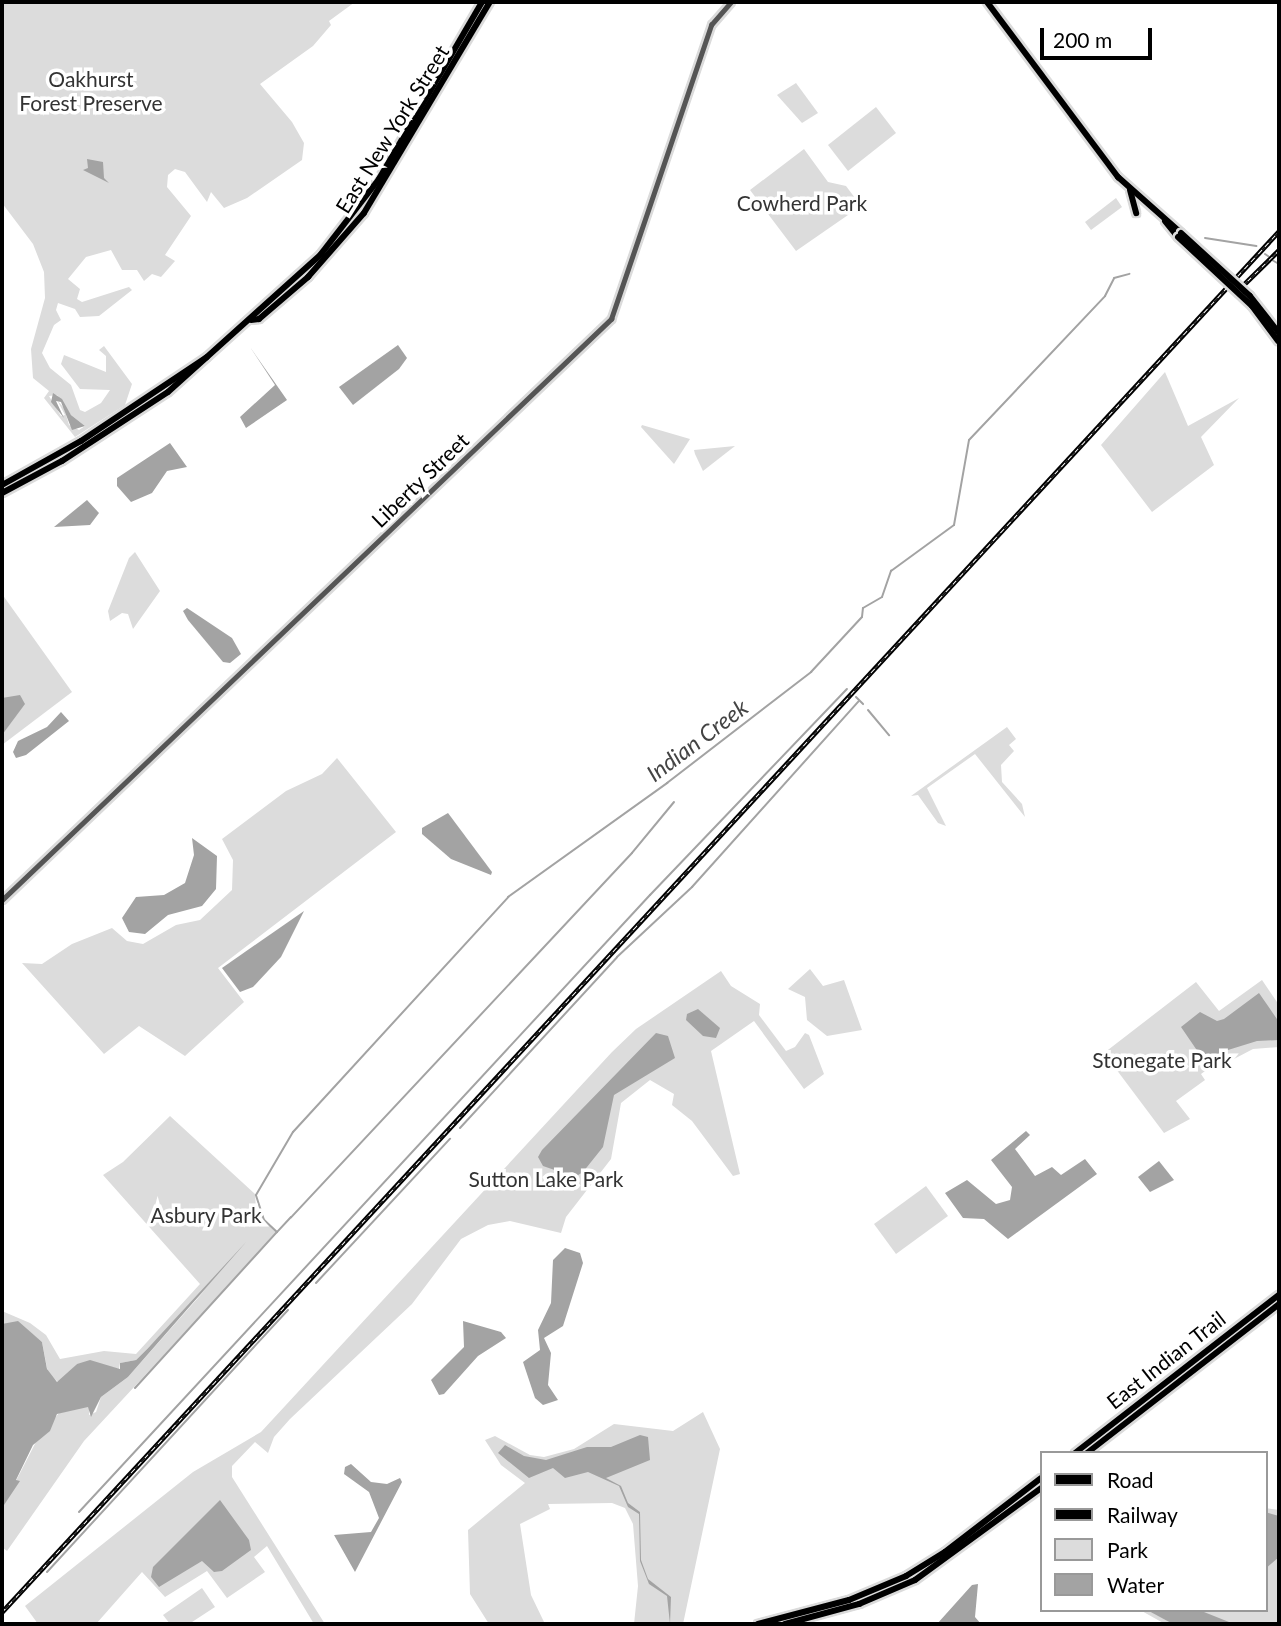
<!DOCTYPE html>
<style>
body{margin:0}
#map{position:relative;width:1281px;height:1626px;overflow:hidden;background:#fff;font-family:Lato,sans-serif}
div>[style]{position:absolute}
.green>*{inset:0;background:#dcdcdc}
.water>*{inset:0;background:#a3a3a3}
.stream>*{height:2px;margin:-1px;padding:0 1px;transform-origin:1px;border-radius:1px;background:#a3a3a3}
.roads{filter:drop-shadow(2px 0 #dbdbdb) drop-shadow(-2px 0 #dbdbdb) drop-shadow(0 2px #dbdbdb) drop-shadow(0 -2px #dbdbdb)}
.minor>*{height:4.5px;margin:-2.25px;padding:0 2.25px;transform-origin:2.25px;border-radius:2.25px;background:#555}
.major>*{height:6px;margin:-3px;padding:0 3px;transform-origin:3px;border-radius:3px;background:#000}
.rail>*{height:4.5px;margin-top:-2.25px;transform-origin:0;background:repeating-linear-gradient(90deg,#fff 0 5px,#000 0 10px);box-sizing:border-box;border-block:2px solid #000}
.bridges{filter:drop-shadow(2px 0 #dbdbdb) drop-shadow(-2px 0 #dbdbdb) drop-shadow(0 2px #dbdbdb) drop-shadow(0 -2px #dbdbdb)}
.major-bridge>*{height:6px;margin:-3px;padding:0 3px;transform-origin:3px;border-radius:3px;background:#000}
span{translate:-50% -50%;white-space:nowrap;text-align:center;line-height:1.15;-webkit-text-stroke:7px #fff;paint-order:stroke}
.park-label{font-size:21px;color:#333}
.street-label{font-size:21px;color:#000}
.water-label{font-size:23px;color:#444;font-style:italic}
.frame{position:absolute;inset:0;border:4px solid #000;pointer-events:none}
.legend{position:absolute;left:1040px;top:1451px;width:228px;height:161px;box-sizing:border-box;background:#fff;border:2px solid #999;margin:0;padding:9px 12px;list-style:none;font-size:21px;color:#000}
.legend li{display:flex;align-items:center;gap:14px;height:35px}
.legend b{width:35px;border:2px solid #999}
.scale{position:absolute;left:1040px;top:28px;width:112px;height:32px;box-sizing:border-box;border:4px solid #000;border-top:0;padding-left:9px;font-size:21px;line-height:24px;white-space:nowrap;color:#000;-webkit-text-stroke:5px #fff;paint-order:stroke}
</style>
<div id="map">
<div class="green">
<i style="clip-path:polygon(evenodd,2px 2px,355px 2px,329px 21px,331px 25px,313px 46px,260px 84px,292px 122px,304px 143px,302px 160px,247px 198px,224px 208px,211px 192px,207px 202px,185px 172px,175px 169px,168px 175px,167px 187px,191px 216px,165px 255px,175px 261px,161px 277px,152px 274px,144px 281px,137px 270px,122px 270px,111px 250px,86px 257px,68px 279px,80px 289px,77px 299px,82px 302px,129px 287px,132px 290px,99px 316px,80px 317px,75px 309px,58px 303px,56px 310px,61px 320px,54px 325px,42px 353px,50px 368px,71px 385px,80px 410px,85px 412px,101px 403px,110px 390px,80px 389px,61px 364px,64px 355px,106px 372px,106px 356px,99px 350px,104px 346px,132px 384px,125px 405px,75px 437px,44px 398px,49px 391px,33px 378px,31px 349px,45px 298px,44px 272px,33px 244px,2px 203px,2px 2px,57px 395px,71px 415px,85px 426px,79px 430px,69px 425px,64px 408px,57px 400px,65px 415px,61px 416px,49px 396px,57px 395px)"></i>
<i style="clip-path:polygon(796px 83px,818px 113px,802px 123px,777px 95px)"></i>
<i style="clip-path:polygon(876px 107px,896px 133px,848px 171px,828px 145px)"></i>
<i style="clip-path:polygon(804px 149px,828px 182px,846px 186px,861px 206px,796px 251px,750px 190px)"></i>
<i style="clip-path:polygon(1116px 198px,1122px 207px,1091px 230px,1085px 222px)"></i>
<i style="clip-path:polygon(1165px 372px,1188px 426px,1239px 398px,1201px 437px,1214px 465px,1152px 512px,1101px 445px)"></i>
<i style="clip-path:polygon(642px 425px,690px 439px,674px 464px,641px 427px)"></i>
<i style="clip-path:polygon(735px 446px,703px 471px,695px 454px,694px 450px)"></i>
<i style="clip-path:polygon(135px 552px,160px 591px,133px 629px,128px 614px,122px 613px,110px 621px,108px 611px,129px 558px)"></i>
<i style="clip-path:polygon(2px 594px,72px 692px,2px 745px)"></i>
<i style="clip-path:polygon(1007px 727px,1016px 739px,1009px 745px,1014px 751px,1001px 765px,1002px 782px,1022px 804px,1025px 817px,975px 754px,927px 788px,946px 826px,938px 823px,918px 795px,911px 796px)"></i>
<i style="clip-path:polygon(337px 758px,396px 832px,218px 968px,244px 1002px,185px 1056px,139px 1026px,104px 1054px,22px 963px,42px 964px,72px 944px,112px 928px,127px 941px,143px 944px,176px 925px,200px 920px,232px 890px,233px 860px,222px 839px,286px 791px,322px 774px)"></i>
<i style="clip-path:polygon(810px 969px,823px 986px,844px 980px,862px 1030px,827px 1036px,807px 1020px,805px 997px,788px 989px)"></i>
<i style="clip-path:polygon(721px 971px,731px 986px,760px 1004px,759px 1015px,786px 1051px,795px 1047px,805px 1033px,809px 1035px,824px 1074px,804px 1089px,754px 1021px,711px 1051px,740px 1174px,733px 1176px,692px 1121px,672px 1105px,674px 1094px,650px 1080px,621px 1103px,611px 1159px,566px 1217px,561px 1233px,510px 1221px,488px 1225px,461px 1239px,412px 1304px,290px 1419px,274px 1437px,268px 1453px,255px 1442px,232px 1466px,232px 1477px,325px 1624px,314px 1624px,267px 1546px,254px 1557px,265px 1572px,227px 1598px,207px 1571px,165px 1597px,142px 1572px,96px 1624px,38px 1624px,25px 1606px,193px 1472px,261px 1432px,612px 1052px,636px 1029px)"></i>
<i style="clip-path:polygon(1262px 980px,1279px 1005px,1279px 1047px,1253px 1049px,1232px 1060px,1227px 1055px,1201px 1074px,1205px 1080px,1176px 1101px,1190px 1119px,1164px 1133px,1104px 1053px,1196px 982px,1219px 1011px)"></i>
<i style="clip-path:polygon(170px 1116px,255px 1194px,256px 1209px,277px 1233px,84px 1441px,7px 1551px,2px 1547px,2px 1508px,38px 1438px,59px 1413px,83px 1407px,89px 1407px,89px 1415px,96px 1412px,101px 1397px,128px 1377px,205px 1290px,136px 1360px,120px 1363px,119px 1369px,95px 1363px,77px 1364px,58px 1382px,48px 1373px,42px 1342px,20px 1324px,2px 1324px,2px 1311px,30px 1323px,46px 1335px,60px 1359px,104px 1351px,136px 1354px,200px 1284px,103px 1175px,123px 1162px)"></i>
<i style="clip-path:polygon(926px 1186px,948px 1216px,896px 1254px,874px 1224px)"></i>
<i style="clip-path:polygon(703px 1412px,720px 1449px,683px 1624px,634px 1624px,638px 1586px,633px 1524px,625px 1508px,612px 1503px,548px 1504px,550px 1509px,520px 1524px,531px 1595px,545px 1624px,489px 1624px,470px 1594px,468px 1530px,525px 1483px,501px 1465px,485px 1440px,495px 1436px,530px 1455px,544px 1457px,574px 1449px,614px 1424px,673px 1431px)"></i>
<i style="clip-path:polygon(1265px 1508px,1279px 1510px,1279px 1624px,1165px 1624px,1140px 1610px,1265px 1610px)"></i>
<i style="clip-path:polygon(202px 1588px,215px 1607px,189px 1624px,170px 1624px,163px 1615px)"></i>
</div>
<div class="water">
<i style="clip-path:polygon(87px 159px,103px 162px,104px 178px,109px 183px,83px 170px,88px 168px)"></i>
<i style="clip-path:polygon(398px 345px,407px 358px,399px 369px,353px 405px,339px 387px)"></i>
<i style="clip-path:polygon(250px 347px,287px 400px,246px 428px,240px 417px,275px 385px)"></i>
<i style="clip-path:polygon(53px 393px,62px 399px,71px 415px,85px 426px,72px 430px,61px 402px,56px 401px,64px 418px,51px 402px)"></i>
<i style="clip-path:polygon(170px 443px,187px 467px,167px 471px,152px 493px,131px 502px,117px 486px,117px 478px)"></i>
<i style="clip-path:polygon(87px 500px,99px 513px,90px 525px,54px 527px)"></i>
<i style="clip-path:polygon(187px 608px,232px 638px,241px 654px,230px 663px,223px 662px,188px 620px,183px 611px)"></i>
<i style="clip-path:polygon(20px 695px,25px 704px,2px 735px,2px 698px)"></i>
<i style="clip-path:polygon(61px 712px,69px 721px,26px 755px,16px 758px,13px 752px,18px 741px,47px 727px)"></i>
<i style="clip-path:polygon(448px 813px,492px 872px,491px 875px,451px 859px,422px 834px,422px 828px)"></i>
<i style="clip-path:polygon(192px 838px,217px 856px,216px 889px,202px 906px,168px 915px,145px 934px,129px 932px,122px 918px,136px 897px,164px 895px,185px 883px,194px 855px)"></i>
<i style="clip-path:polygon(304px 911px,281px 957px,253px 987px,240px 992px,222px 968px)"></i>
<i style="clip-path:polygon(1259px 993px,1279px 1022px,1279px 1040px,1257px 1041px,1228px 1050px,1207px 1065px,1181px 1027px,1200px 1012px,1217px 1021px,1224px 1019px)"></i>
<i style="clip-path:polygon(698px 1009px,720px 1028px,716px 1038px,703px 1036px,686px 1020px,687px 1014px)"></i>
<i style="clip-path:polygon(656px 1033px,668px 1036px,675px 1058px,614px 1095px,603px 1147px,583px 1172px,575px 1177px,543px 1166px,538px 1157px,542px 1150px)"></i>
<i style="clip-path:polygon(1026px 1131px,1030px 1135px,1015px 1149px,1035px 1176px,1052px 1167px,1061px 1175px,1085px 1159px,1097px 1174px,1008px 1239px,984px 1219px,963px 1218px,945px 1193px,967px 1180px,996px 1204px,1010px 1200px,1012px 1187px,991px 1160px)"></i>
<i style="clip-path:polygon(1159px 1161px,1174px 1180px,1150px 1192px,1138px 1177px)"></i>
<i style="clip-path:polygon(247px 1241px,128px 1377px,101px 1397px,91px 1417px,88px 1407px,57px 1414px,50px 1431px,33px 1445px,16px 1480px,20px 1481px,2px 1508px,2px 1324px,18px 1321px,42px 1342px,47px 1369px,57px 1382px,77px 1364px,90px 1360px,120px 1369px,120px 1363px,136px 1360px,149px 1347px)"></i>
<i style="clip-path:polygon(565px 1248px,580px 1253px,583px 1263px,563px 1326px,544px 1338px,551px 1353px,548px 1385px,558px 1400px,543px 1405px,535px 1398px,523px 1362px,540px 1350px,538px 1330px,551px 1303px,553px 1260px)"></i>
<i style="clip-path:polygon(463px 1321px,501px 1332px,506px 1338px,478px 1356px,444px 1394px,439px 1395px,431px 1380px,464px 1347px)"></i>
<i style="clip-path:polygon(640px 1435px,648px 1437px,650px 1460px,606px 1478px,621px 1486px,628px 1503px,640px 1512px,641px 1560px,648px 1579px,671px 1597px,670px 1624px,667px 1596px,649px 1584px,640px 1561px,639px 1514px,628px 1507px,619px 1486px,588px 1472px,565px 1478px,553px 1468px,529px 1478px,498px 1453px,505px 1445px,524px 1456px,546px 1460px,587px 1447px,611px 1447px)"></i>
<i style="clip-path:polygon(351px 1464px,371px 1482px,387px 1484px,400px 1478px,402px 1482px,355px 1572px,334px 1535px,371px 1532px,379px 1518px,369px 1492px,344px 1474px,345px 1467px)"></i>
<i style="clip-path:polygon(220px 1500px,249px 1540px,251px 1550px,222px 1571px,214px 1572px,202px 1561px,159px 1587px,151px 1577px,153px 1567px)"></i>
<i style="clip-path:polygon(1265px 1512px,1279px 1516px,1279px 1557px,1265px 1569px)"></i>
<i style="clip-path:polygon(978px 1584px,975px 1617px,981px 1624px,937px 1624px,972px 1585px)"></i>
<i style="clip-path:polygon(1147px 1610px,1199px 1610px,1234px 1624px,1173px 1624px)"></i>
</div>
<div class="stream">
<i style="left:1205px;top:238px;width:52px;rotate:8.9deg"></i>
<i style="left:1265px;top:254px;width:4px;rotate:34deg"></i>
<i style="left:1272px;top:260px;width:8px;rotate:30deg"></i>
<i style="left:856px;top:697px;width:10px;rotate:45deg"></i>
<i style="left:868px;top:710px;width:33px;rotate:50deg"></i>
<i style="left:674px;top:802px;width:66px;rotate:129.5deg"></i>
<i style="left:632px;top:853px;width:499px;rotate:133.1deg"></i>
<i style="left:291px;top:1217px;width:21px;rotate:133deg"></i>
<i style="left:277px;top:1232px;width:18px;rotate:-137deg"></i>
<i style="left:264px;top:1220px;width:26px;rotate:-108deg"></i>
<i style="left:256px;top:1195px;width:73px;rotate:-59.6deg"></i>
<i style="left:293px;top:1132px;width:319px;rotate:-47.5deg"></i>
<i style="left:508px;top:897px;width:196px;rotate:-35.6deg"></i>
<i style="left:667px;top:783px;width:182px;rotate:-37.6deg"></i>
<i style="left:811px;top:672px;width:75px;rotate:-47.2deg"></i>
<i style="left:862px;top:617px;width:9px;rotate:-84deg"></i>
<i style="left:863px;top:608px;width:22px;rotate:-30deg"></i>
<i style="left:882px;top:597px;width:28px;rotate:-71deg"></i>
<i style="left:891px;top:571px;width:78px;rotate:-36.1deg"></i>
<i style="left:954px;top:525px;width:86px;rotate:-80deg"></i>
<i style="left:969px;top:440px;width:198px;rotate:-46.6deg"></i>
<i style="left:1105px;top:296px;width:20px;rotate:-63deg"></i>
<i style="left:1114px;top:278px;width:16px;rotate:-15deg"></i>
<i style="left:460px;top:1128px;width:232px;rotate:-47.4deg"></i>
<i style="left:617px;top:957px;width:103px;rotate:-43deg"></i>
<i style="left:692px;top:887px;width:250px;rotate:-48.1deg"></i>
<i style="left:316px;top:1283px;width:197px;rotate:-47.1deg"></i>
<i style="left:135px;top:1388px;width:211px;rotate:-47.7deg"></i>
<i style="left:79px;top:1512px;width:841px;rotate:-47.22deg"></i>
<i style="left:650px;top:895px;width:285px;rotate:-46.3deg"></i>
<i style="left:47px;top:1572px;width:356px;rotate:-47.4deg"></i>
</div>
<div class="roads">
<div class="minor">
<i style="left:2px;top:900px;width:842px;rotate:-43.65deg"></i>
<i style="left:611px;top:319px;width:311px;rotate:-71.2deg"></i>
<i style="left:711px;top:25px;width:30px;rotate:-49deg"></i>
</div>
<div class="major">
<i style="left:987px;top:2px;width:219px;rotate:53.2deg"></i>
<i style="left:1118px;top:177px;width:84px;rotate:41.6deg"></i>
<i style="left:1130px;top:190px;width:24px;rotate:75deg"></i>
<i style="left:1165px;top:221px;width:21px;rotate:51deg"></i>
<i style="left:251px;top:320px;width:8px;rotate:-7deg"></i>
<i style="left:259px;top:319px;width:65px;rotate:-40.6deg"></i>
<i style="left:308px;top:277px;width:85px;rotate:-48.8deg"></i>
<i style="left:364px;top:213px;width:246px;rotate:-59.2deg"></i>
<i style="left:2px;top:485px;width:90px;rotate:-29.1deg"></i>
<i style="left:81px;top:441px;width:151px;rotate:-33.7deg"></i>
<i style="left:2px;top:493px;width:68px;rotate:-28.1deg"></i>
<i style="left:62px;top:461px;width:126px;rotate:-33.1deg"></i>
<i style="left:168px;top:392px;width:206px;rotate:-42deg"></i>
<i style="left:321px;top:254px;width:95px;rotate:-52.3deg"></i>
<i style="left:379px;top:179px;width:205px;rotate:-59.8deg"></i>
<i style="left:1075px;top:1453px;width:258px;rotate:-37.8deg"></i>
<i style="left:1087px;top:1453px;width:243px;rotate:-37.8deg"></i>
<i style="left:758px;top:1624px;width:94px;rotate:-14.8deg"></i>
<i style="left:849px;top:1600px;width:62px;rotate:-22.8deg"></i>
<i style="left:906px;top:1576px;width:46px;rotate:-31.6deg"></i>
<i style="left:945px;top:1552px;width:121px;rotate:-37.6deg"></i>
<i style="left:785px;top:1624px;width:77px;rotate:-15.1deg"></i>
<i style="left:859px;top:1604px;width:61px;rotate:-23.2deg"></i>
<i style="left:915px;top:1580px;width:156px;rotate:-36.1deg"></i>
</div>
</div>
<div class="rail">
<i style="left:1233px;top:295px;width:64px;rotate:-44.4deg"></i>
<i style="left:2px;top:1612px;width:1881px;rotate:-47.24deg"></i>
</div>
<div class="bridges">
<div class="major-bridge">
<i style="left:1181px;top:233px;width:93px;rotate:42.4deg"></i>
<i style="left:1250px;top:296px;width:47px;rotate:51.9deg"></i>
<i style="left:1178px;top:237px;width:101px;rotate:43deg"></i>
<i style="left:1252px;top:306px;width:44px;rotate:53.4deg"></i>
</div>
</div>
<div class="park-label">
<span style="left:91px;top:91px">Oakhurst<br>Forest Preserve</span>
<span style="left:802px;top:203px">Cowherd Park</span>
<span style="left:1162px;top:1060px">Stonegate Park</span>
<span style="left:546px;top:1179px">Sutton Lake Park</span>
<span style="left:206px;top:1215px">Asbury Park</span>
</div>
<div class="street-label">
<span style="left:392px;top:129px;rotate:-58deg">East New York Street</span>
<span style="left:420px;top:480px;rotate:-44deg">Liberty Street</span>
<span style="left:1166px;top:1360px;rotate:-38deg">East Indian Trail</span>
</div>
<div class="water-label">
<span style="left:697px;top:740px;rotate:-37deg">Indian Creek</span>
</div>
<div class="frame"></div>
<ul class="legend">
<li><b style="height:9px;background:#000"></b>Road</li>
<li><b style="height:9px;background:#000"></b>Railway</li>
<li><b style="height:19px;background:#dcdcdc"></b>Park</li>
<li><b style="height:19px;background:#a3a3a3"></b>Water</li>
</ul>
<div class="scale">200 m</div>
</div>
